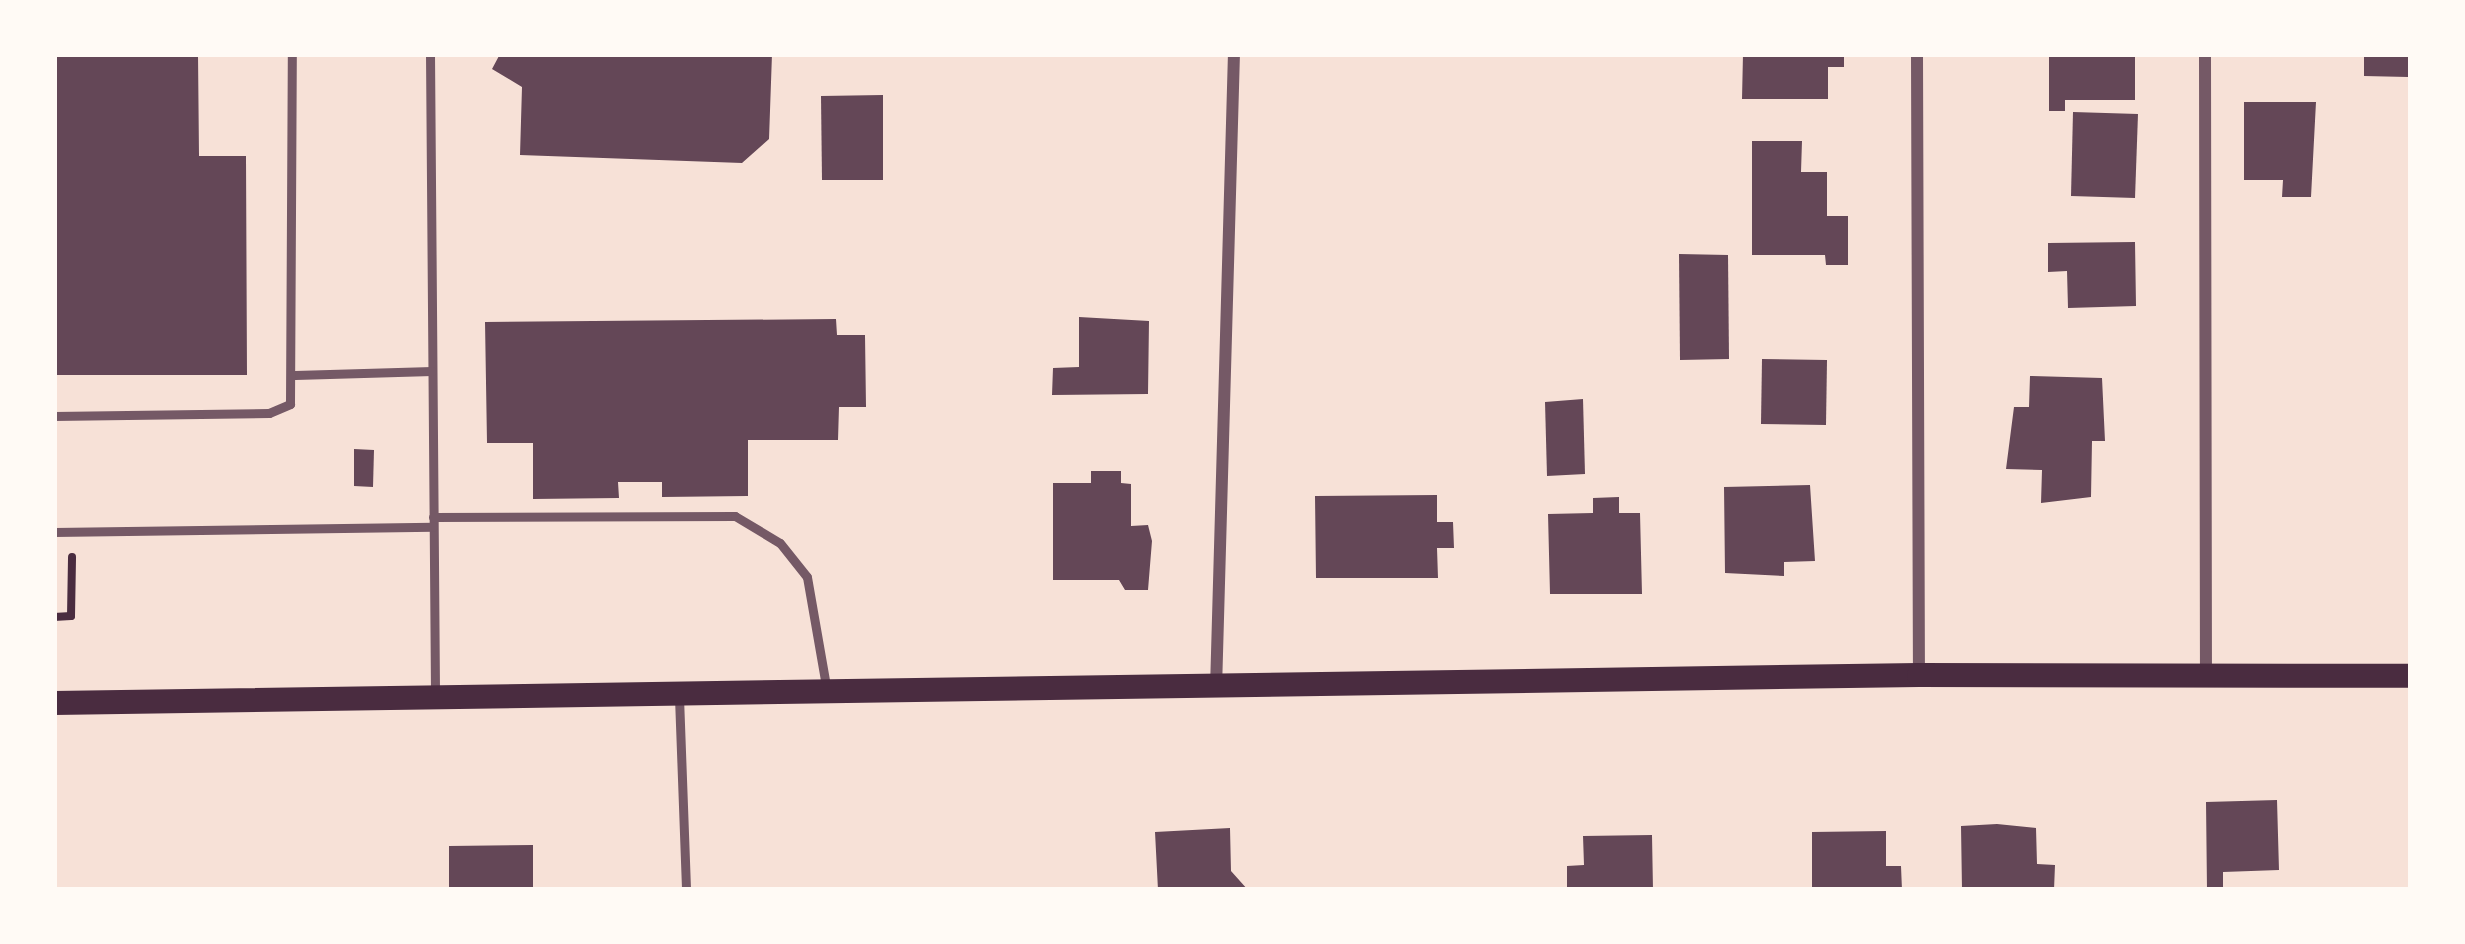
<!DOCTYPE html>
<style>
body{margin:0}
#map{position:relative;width:2465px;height:944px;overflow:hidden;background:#f7e1d7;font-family:"DejaVu Sans",sans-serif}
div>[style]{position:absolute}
.building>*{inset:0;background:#644757}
.path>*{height:8px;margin:-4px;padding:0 4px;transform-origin:4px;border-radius:4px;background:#4a2c40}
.service>*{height:9px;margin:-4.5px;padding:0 4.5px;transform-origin:4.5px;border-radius:4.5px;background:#755966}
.minor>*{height:12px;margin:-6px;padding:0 6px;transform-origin:6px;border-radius:6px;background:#755966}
.secondary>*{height:24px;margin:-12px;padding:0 12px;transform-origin:12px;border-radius:12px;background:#4a2c40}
span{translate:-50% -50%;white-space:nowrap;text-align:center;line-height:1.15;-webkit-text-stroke:9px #fffaf5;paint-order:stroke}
.frame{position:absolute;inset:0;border:57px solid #fffaf5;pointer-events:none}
</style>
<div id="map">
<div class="building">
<i style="clip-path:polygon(54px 54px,198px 54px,199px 156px,246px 156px,247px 375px,54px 375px)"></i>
<i style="clip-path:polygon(500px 54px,772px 54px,769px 139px,742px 163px,520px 155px,522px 87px,492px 69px)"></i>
<i style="clip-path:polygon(1743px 54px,1844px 54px,1844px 67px,1828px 67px,1828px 99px,1742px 99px)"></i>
<i style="clip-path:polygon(2049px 54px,2135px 54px,2135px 100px,2065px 100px,2065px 111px,2049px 111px)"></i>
<i style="clip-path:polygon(2364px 54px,2409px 54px,2408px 77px,2364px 76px)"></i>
<i style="clip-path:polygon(883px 95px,883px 180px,822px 180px,821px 96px)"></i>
<i style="clip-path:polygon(2244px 102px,2316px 102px,2311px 197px,2282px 197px,2283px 180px,2244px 180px)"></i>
<i style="clip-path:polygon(2073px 112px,2138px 114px,2135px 198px,2071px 196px)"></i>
<i style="clip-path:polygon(1752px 141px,1802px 141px,1801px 172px,1827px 172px,1827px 216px,1848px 216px,1848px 265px,1826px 265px,1825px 255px,1752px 255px)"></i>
<i style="clip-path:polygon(2135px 242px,2136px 306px,2068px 308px,2067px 271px,2048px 272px,2048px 243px)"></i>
<i style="clip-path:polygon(1679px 254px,1728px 255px,1729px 359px,1680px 360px)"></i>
<i style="clip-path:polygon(1079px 317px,1149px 321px,1148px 394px,1052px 395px,1053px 368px,1079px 367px)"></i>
<i style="clip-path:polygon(836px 319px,837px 335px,865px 335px,866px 407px,839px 407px,838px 440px,748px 440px,748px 496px,662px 497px,662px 482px,618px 482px,619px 498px,533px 499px,533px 443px,487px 443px,485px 322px)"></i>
<i style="clip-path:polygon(1762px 359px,1827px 360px,1826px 425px,1761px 424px)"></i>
<i style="clip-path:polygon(2030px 376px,2102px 378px,2105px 441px,2092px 441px,2091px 497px,2041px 503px,2042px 470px,2006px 469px,2014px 407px,2029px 407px)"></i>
<i style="clip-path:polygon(1583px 399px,1585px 474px,1547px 476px,1545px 402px)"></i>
<i style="clip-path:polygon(354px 449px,374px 450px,373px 487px,354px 486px)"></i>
<i style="clip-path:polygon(1091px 471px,1121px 471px,1121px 483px,1131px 484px,1131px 526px,1148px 525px,1152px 541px,1148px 590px,1125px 590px,1119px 580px,1053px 580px,1053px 483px,1091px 483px)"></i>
<i style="clip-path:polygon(1810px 485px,1815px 561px,1784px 562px,1784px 576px,1725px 573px,1724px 487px)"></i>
<i style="clip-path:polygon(1437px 495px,1437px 522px,1453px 522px,1454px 548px,1437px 548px,1438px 578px,1316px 578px,1315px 496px)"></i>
<i style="clip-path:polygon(1619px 497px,1619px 513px,1640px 513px,1642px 594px,1550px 594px,1548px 514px,1593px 513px,1593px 498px)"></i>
<i style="clip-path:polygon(2277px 800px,2279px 870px,2223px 872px,2223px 890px,2207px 890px,2206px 802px)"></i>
<i style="clip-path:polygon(1997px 824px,2036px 828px,2037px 864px,2055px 865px,2054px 890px,1962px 890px,1961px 826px)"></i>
<i style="clip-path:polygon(1230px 828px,1231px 871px,1248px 890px,1158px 890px,1155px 832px)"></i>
<i style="clip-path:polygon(1886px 831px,1886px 866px,1901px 866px,1902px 890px,1812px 890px,1812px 832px)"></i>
<i style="clip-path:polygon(1652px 835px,1653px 890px,1567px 890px,1567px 866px,1584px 865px,1583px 836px)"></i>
<i style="clip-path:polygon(533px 845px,533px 890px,449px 890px,449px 846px)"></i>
</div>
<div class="path">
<i style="left:54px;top:617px;width:17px;rotate:-3deg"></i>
<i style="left:71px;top:616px;width:59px;rotate:-89deg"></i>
</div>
<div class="service">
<i style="left:430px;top:54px;width:641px;rotate:89.55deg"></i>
<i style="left:295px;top:375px;width:137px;rotate:-1.7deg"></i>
<i style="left:54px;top:416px;width:215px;rotate:-0.8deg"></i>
<i style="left:269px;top:413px;width:23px;rotate:-23deg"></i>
<i style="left:290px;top:404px;width:350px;rotate:-89.7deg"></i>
<i style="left:433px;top:517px;width:302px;rotate:-0.2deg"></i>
<i style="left:735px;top:516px;width:52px;rotate:31deg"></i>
<i style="left:780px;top:543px;width:43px;rotate:51.5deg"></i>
<i style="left:807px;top:577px;width:111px;rotate:80.1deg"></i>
<i style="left:54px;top:532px;width:379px;rotate:-0.8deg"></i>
<i style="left:679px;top:697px;width:193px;rotate:87.9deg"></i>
</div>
<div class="minor">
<i style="left:1917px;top:54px;width:620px;rotate:89.82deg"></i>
<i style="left:2205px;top:54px;width:621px;rotate:89.91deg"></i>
<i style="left:1216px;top:689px;width:635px;rotate:-88.38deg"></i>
</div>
<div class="secondary">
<i style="left:54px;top:703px;width:1865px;rotate:-0.86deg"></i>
<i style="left:1919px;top:675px;width:492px;rotate:0.1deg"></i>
</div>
<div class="frame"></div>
</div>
